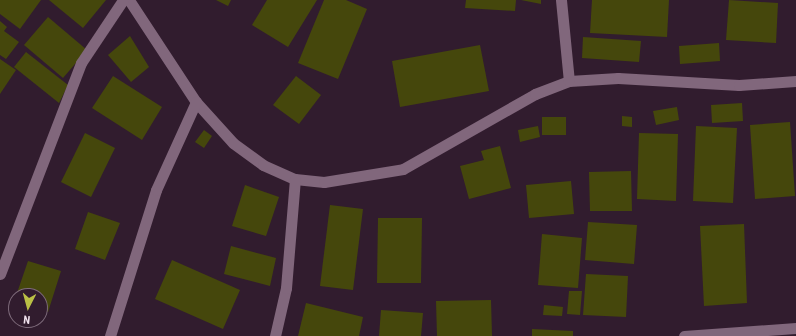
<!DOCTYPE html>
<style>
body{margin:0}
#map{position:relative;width:796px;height:336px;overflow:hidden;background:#311c2e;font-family:"Roboto Condensed",sans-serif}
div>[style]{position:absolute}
.building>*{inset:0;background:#45470c}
.minor>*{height:11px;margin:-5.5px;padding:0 5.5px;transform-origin:5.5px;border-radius:5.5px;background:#81677c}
span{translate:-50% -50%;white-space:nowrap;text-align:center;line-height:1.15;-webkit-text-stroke:3px #311c2e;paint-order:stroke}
.north{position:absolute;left:8px;top:288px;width:40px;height:40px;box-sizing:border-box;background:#311c2e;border:1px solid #7e6b7b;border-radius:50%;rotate:186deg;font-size:11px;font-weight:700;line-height:16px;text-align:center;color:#f1e2ee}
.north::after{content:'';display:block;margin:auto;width:14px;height:18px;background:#bac045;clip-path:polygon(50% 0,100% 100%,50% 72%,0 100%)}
</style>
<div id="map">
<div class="building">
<i style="clip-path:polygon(0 0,41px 0,20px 29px,0 14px)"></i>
<i style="clip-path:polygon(49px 0,106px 0,83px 28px)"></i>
<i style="clip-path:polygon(216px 0,231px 0,228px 6px)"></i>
<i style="clip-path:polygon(267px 0,317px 0,288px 47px,252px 25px)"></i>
<i style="clip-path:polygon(324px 0,346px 0,367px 9px,338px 79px,298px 63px)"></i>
<i style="clip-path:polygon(466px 0,516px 0,515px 11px,465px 8px)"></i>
<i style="clip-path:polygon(521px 0,541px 0,541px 4px)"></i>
<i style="clip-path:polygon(592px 0,669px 0,667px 37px,590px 33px)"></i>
<i style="clip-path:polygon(729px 0,778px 3px,776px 43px,726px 40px)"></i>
<i style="clip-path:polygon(48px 17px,87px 50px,63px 78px,24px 45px)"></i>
<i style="clip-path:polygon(0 21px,7px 27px,4px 31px,19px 42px,6px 59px,0 55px)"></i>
<i style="clip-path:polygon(130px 36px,149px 67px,131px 82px,108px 55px)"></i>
<i style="clip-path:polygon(583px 37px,641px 41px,639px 62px,582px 58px)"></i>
<i style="clip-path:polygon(719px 43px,720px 61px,680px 64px,679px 46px)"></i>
<i style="clip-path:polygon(480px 45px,489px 91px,400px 107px,392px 61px)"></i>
<i style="clip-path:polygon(26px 52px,68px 85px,59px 103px,14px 67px)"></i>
<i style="clip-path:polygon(0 59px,16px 70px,0 94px)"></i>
<i style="clip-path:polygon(113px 76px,162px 107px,142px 140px,92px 108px)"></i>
<i style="clip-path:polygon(296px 76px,321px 95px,299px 124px,273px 105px)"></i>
<i style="clip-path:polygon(742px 103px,743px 121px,712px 123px,711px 105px)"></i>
<i style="clip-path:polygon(677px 107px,679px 120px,656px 125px,653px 111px)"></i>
<i style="clip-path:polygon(622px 116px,632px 117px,632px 127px,622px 126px)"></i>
<i style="clip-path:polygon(542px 117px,566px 117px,566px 135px,542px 135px)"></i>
<i style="clip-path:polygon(790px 122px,795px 196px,755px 199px,750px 125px)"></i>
<i style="clip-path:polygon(538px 126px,540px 137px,520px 142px,518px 130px)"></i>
<i style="clip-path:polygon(696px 126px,737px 128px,733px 203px,693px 201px)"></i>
<i style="clip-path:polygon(204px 130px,212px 136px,204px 148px,195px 142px)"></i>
<i style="clip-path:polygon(85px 133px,115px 148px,91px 197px,61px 182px)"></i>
<i style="clip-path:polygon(639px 133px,678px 134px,676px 201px,637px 199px)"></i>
<i style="clip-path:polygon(500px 146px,511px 188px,469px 199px,460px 166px,484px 160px,481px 151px)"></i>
<i style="clip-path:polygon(631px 171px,632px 211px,590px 211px,589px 172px)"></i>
<i style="clip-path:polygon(571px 181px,574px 214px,529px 218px,526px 185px)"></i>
<i style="clip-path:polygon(245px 185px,279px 197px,266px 236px,232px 226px)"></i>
<i style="clip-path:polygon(330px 205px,363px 209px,353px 290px,320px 286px)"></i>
<i style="clip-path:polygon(88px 212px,120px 223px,105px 260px,75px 249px)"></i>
<i style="clip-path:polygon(378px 218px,422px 218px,421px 283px,377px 283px)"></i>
<i style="clip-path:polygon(588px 222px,637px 225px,634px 264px,585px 260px)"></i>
<i style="clip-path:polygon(744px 224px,747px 303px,704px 306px,700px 226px)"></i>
<i style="clip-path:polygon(542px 234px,582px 238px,578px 288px,538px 285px)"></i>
<i style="clip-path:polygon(231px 246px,276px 258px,270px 286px,224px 274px)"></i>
<i style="clip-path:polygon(172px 260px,240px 290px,223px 329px,155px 299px)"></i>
<i style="clip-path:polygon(28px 261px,61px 271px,48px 312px,40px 309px,40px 296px,16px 296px)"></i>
<i style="clip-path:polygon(586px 274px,628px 276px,626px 317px,583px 315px)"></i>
<i style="clip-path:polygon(569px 291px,582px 291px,580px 315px,567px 314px)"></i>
<i style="clip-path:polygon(16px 298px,16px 309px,12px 308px)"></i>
<i style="clip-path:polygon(491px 300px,492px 336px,437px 336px,436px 301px)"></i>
<i style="clip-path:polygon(306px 303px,363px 317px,359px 336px,298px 336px)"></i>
<i style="clip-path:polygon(544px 305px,563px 307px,562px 316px,543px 315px)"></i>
<i style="clip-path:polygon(381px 310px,423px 313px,421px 336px,379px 336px)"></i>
<i style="clip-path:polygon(532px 329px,573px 331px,573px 336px,532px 336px)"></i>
</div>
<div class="minor">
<i style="left:129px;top:0;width:122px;rotate:56.7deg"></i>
<i style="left:196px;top:102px;width:55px;rotate:47.9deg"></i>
<i style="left:233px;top:143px;width:37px;rotate:36deg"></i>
<i style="left:263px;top:165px;width:35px;rotate:24deg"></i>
<i style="left:295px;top:179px;width:29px;rotate:6deg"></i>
<i style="left:324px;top:182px;width:80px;rotate:-9.3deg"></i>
<i style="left:403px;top:169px;width:152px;rotate:-29.6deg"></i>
<i style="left:535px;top:94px;width:36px;rotate:-21deg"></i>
<i style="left:569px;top:81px;width:49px;rotate:-3.5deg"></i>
<i style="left:618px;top:78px;width:121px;rotate:3.3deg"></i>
<i style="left:739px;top:85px;width:57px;rotate:-4deg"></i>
<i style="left:561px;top:0;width:81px;rotate:84.4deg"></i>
<i style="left:0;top:274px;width:226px;rotate:-69deg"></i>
<i style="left:81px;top:63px;width:76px;rotate:-56.3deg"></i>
<i style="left:110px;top:336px;width:153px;rotate:-72.5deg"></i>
<i style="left:156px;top:190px;width:97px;rotate:-65.6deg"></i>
<i style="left:275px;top:336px;width:49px;rotate:-77.1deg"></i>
<i style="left:286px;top:288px;width:109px;rotate:-85.3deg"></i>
<i style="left:684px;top:336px;width:112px;rotate:-4.1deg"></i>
</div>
<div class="north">N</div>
</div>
